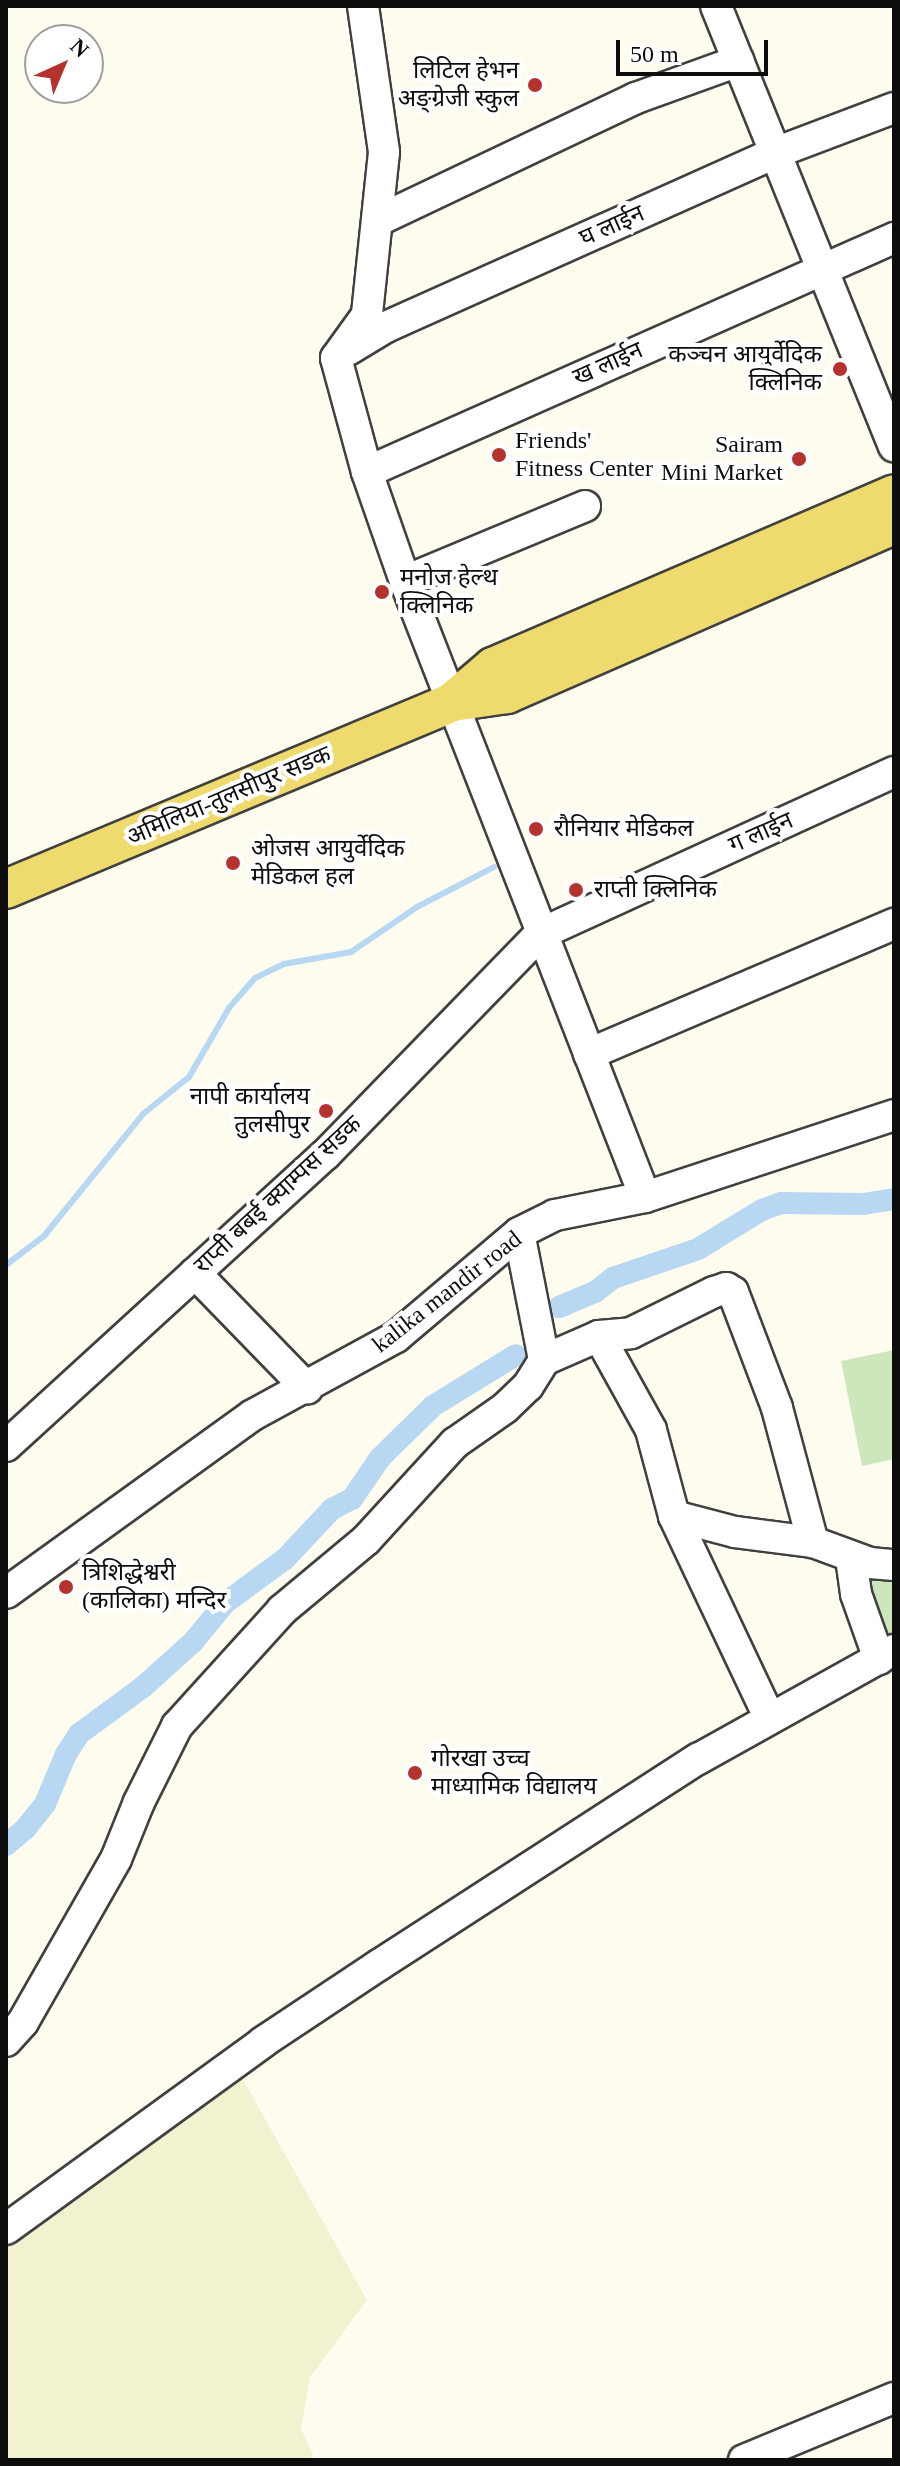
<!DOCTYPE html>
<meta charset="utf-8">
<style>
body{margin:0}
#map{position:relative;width:900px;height:2466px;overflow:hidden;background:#fefcef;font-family:"Times New Roman","Noto Sans Devanagari",serif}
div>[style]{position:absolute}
.farmland>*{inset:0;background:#f2f2d1}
.green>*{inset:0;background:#cee6bb}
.stream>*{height:6px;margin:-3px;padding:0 3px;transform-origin:3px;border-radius:3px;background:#b7d7f2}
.canal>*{height:22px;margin:-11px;padding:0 11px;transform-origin:11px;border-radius:11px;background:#b7d7f2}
.roads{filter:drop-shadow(2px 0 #404040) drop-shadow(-2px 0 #404040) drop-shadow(0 2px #404040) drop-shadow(0 -2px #404040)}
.minor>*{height:30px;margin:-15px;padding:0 15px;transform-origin:15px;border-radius:15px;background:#fff}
.major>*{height:38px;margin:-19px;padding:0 19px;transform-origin:19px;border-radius:19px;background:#efda6e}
.dots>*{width:22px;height:22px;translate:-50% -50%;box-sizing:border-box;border:4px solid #fff;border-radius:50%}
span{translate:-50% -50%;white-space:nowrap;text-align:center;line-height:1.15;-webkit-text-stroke:8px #fff;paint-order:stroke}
.poi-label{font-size:24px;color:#0d0d0d}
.right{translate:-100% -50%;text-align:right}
.left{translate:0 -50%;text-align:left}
.street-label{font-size:24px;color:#0d0d0d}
.frame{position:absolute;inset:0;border:8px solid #0d0d0d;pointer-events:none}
.north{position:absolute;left:24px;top:24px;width:80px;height:80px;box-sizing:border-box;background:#fff;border:2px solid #9e9e9e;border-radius:50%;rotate:44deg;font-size:22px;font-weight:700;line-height:32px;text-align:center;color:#0d0d0d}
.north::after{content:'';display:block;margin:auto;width:28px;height:36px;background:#b4332f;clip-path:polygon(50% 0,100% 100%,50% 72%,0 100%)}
.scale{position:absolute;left:616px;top:40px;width:152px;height:36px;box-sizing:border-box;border:4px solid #0d0d0d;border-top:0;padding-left:10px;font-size:24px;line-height:28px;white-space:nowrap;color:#0d0d0d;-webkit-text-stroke:6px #fff;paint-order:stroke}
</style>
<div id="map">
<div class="farmland">
<i style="clip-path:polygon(242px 2078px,367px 2300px,310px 2377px,301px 2429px,313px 2454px,311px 2460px,6px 2460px,6px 2238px)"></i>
</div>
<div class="green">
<i style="clip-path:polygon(894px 1350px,894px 1459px,862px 1466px,841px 1361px)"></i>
<i style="clip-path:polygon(857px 1571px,894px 1579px,894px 1637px,881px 1644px)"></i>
</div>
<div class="stream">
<i style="left:6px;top:1265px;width:48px;rotate:-37.3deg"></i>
<i style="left:44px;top:1236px;width:157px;rotate:-50.9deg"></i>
<i style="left:143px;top:1114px;width:59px;rotate:-38.8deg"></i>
<i style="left:189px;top:1077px;width:80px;rotate:-59.9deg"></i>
<i style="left:229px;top:1008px;width:40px;rotate:-49deg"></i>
<i style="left:255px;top:978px;width:32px;rotate:-26deg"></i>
<i style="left:284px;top:964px;width:68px;rotate:-10.2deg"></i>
<i style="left:351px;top:952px;width:80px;rotate:-34.3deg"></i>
<i style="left:417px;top:907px;width:87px;rotate:-27.5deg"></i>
</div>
<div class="canal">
<i style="left:559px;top:1307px;width:39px;rotate:-23deg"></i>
<i style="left:595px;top:1292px;width:23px;rotate:-38deg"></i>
<i style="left:613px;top:1278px;width:90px;rotate:-18.8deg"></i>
<i style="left:698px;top:1249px;width:75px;rotate:-31.4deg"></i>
<i style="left:762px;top:1210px;width:20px;rotate:-20deg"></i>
<i style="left:781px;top:1203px;width:82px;rotate:0.7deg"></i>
<i style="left:863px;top:1204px;width:31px;rotate:-9deg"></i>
<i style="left:6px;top:1845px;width:25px;rotate:-40deg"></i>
<i style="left:25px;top:1829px;width:32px;rotate:-51deg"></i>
<i style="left:45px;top:1804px;width:54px;rotate:-67.2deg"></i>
<i style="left:66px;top:1754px;width:24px;rotate:-57deg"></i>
<i style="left:79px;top:1734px;width:79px;rotate:-36.3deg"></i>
<i style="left:143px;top:1687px;width:67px;rotate:-42deg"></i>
<i style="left:193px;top:1642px;width:50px;rotate:-50.6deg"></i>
<i style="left:225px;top:1603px;width:74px;rotate:-36.3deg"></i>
<i style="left:285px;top:1559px;width:69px;rotate:-46.8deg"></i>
<i style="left:332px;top:1509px;width:22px;rotate:-27deg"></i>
<i style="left:352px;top:1499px;width:50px;rotate:-55.7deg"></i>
<i style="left:380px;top:1458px;width:74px;rotate:-44.5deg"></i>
<i style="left:433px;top:1406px;width:97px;rotate:-31.6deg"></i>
</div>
<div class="roads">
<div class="minor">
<i style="left:363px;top:6px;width:148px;rotate:81.8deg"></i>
<i style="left:384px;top:152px;width:164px;rotate:96deg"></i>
<i style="left:367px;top:315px;width:53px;rotate:125.8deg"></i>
<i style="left:336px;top:358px;width:118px;rotate:74.8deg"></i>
<i style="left:367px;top:472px;width:115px;rotate:70.8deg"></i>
<i style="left:405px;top:581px;width:661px;rotate:68.71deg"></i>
<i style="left:716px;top:6px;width:475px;rotate:68deg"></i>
<i style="left:377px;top:221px;width:287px;rotate:-25.4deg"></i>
<i style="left:636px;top:98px;width:109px;rotate:-19.9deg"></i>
<i style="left:348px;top:350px;width:44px;rotate:-31.2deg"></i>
<i style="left:386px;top:327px;width:426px;rotate:-24.1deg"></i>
<i style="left:775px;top:153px;width:127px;rotate:-20.7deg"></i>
<i style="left:367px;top:472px;width:577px;rotate:-23.94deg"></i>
<i style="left:405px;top:581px;width:195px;rotate:-22.6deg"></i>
<i style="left:589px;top:1054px;width:332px;rotate:-23.1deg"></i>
<i style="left:195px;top:1273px;width:161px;rotate:45.8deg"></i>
<i style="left:599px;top:1336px;width:32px;rotate:-5deg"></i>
<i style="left:631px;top:1333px;width:93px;rotate:-26.3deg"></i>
<i style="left:714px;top:1292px;width:13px;rotate:-18deg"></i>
<i style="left:726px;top:1288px;width:8px;rotate:30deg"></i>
<i style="left:733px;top:1292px;width:124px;rotate:69.2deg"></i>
<i style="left:777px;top:1408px;width:139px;rotate:75deg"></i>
<i style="left:544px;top:1360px;width:60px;rotate:-23.6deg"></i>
<i style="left:599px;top:1336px;width:107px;rotate:61deg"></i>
<i style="left:651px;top:1430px;width:89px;rotate:75deg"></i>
<i style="left:674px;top:1516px;width:222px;rotate:64.7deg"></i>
<i style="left:6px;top:1446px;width:432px;rotate:-42.4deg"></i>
<i style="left:325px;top:1155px;width:308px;rotate:-45.8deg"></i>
<i style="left:540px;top:934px;width:389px;rotate:-24.6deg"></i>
<i style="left:674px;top:1516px;width:63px;rotate:14.7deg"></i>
<i style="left:735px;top:1532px;width:79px;rotate:7.3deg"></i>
<i style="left:813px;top:1542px;width:61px;rotate:20.2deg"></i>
<i style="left:870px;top:1563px;width:24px;rotate:5deg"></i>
<i style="left:851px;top:1558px;width:36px;rotate:82deg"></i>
<i style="left:856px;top:1594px;width:69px;rotate:70.5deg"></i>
<i style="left:6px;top:1593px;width:304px;rotate:-35.8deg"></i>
<i style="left:253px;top:1415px;width:163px;rotate:-28.6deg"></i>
<i style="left:396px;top:1337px;width:161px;rotate:-40.2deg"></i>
<i style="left:519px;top:1233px;width:40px;rotate:-26.6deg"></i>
<i style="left:555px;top:1215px;width:92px;rotate:-11.3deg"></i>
<i style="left:645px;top:1197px;width:262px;rotate:-18.2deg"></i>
<i style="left:6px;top:2041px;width:25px;rotate:-48deg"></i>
<i style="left:23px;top:2022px;width:188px;rotate:-60.3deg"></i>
<i style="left:116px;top:1859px;width:61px;rotate:-68deg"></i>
<i style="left:139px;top:1802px;width:85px;rotate:-63.4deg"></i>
<i style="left:177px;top:1726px;width:156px;rotate:-47.8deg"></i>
<i style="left:282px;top:1610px;width:109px;rotate:-39.8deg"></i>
<i style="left:366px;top:1540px;width:132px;rotate:-47.5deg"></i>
<i style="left:455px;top:1443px;width:61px;rotate:-35deg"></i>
<i style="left:505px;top:1408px;width:32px;rotate:-44deg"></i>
<i style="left:528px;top:1386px;width:31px;rotate:-58deg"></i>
<i style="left:544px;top:1360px;width:129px;rotate:-101.1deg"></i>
<i style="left:6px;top:2229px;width:318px;rotate:-36deg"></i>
<i style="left:263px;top:2042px;width:139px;rotate:-33.6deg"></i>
<i style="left:379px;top:1965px;width:380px;rotate:-32.9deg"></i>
<i style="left:698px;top:1759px;width:224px;rotate:-29.1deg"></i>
<i style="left:744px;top:2460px;width:162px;rotate:-22.5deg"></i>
</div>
<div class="major">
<i style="left:452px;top:702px;width:54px;rotate:-40.5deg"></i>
<i style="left:493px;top:667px;width:437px;rotate:-23.3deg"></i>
<i style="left:6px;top:889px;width:484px;rotate:-22.7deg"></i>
<i style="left:452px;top:702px;width:56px;rotate:-8.3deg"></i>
<i style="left:507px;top:694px;width:422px;rotate:-23.6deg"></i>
</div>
</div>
<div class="dots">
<i style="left:535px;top:85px;background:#b4332f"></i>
<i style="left:840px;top:369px;background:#b4332f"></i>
<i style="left:499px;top:455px;background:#b4332f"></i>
<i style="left:799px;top:459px;background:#b4332f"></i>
<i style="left:382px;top:592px;background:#b4332f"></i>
<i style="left:536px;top:829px;background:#b4332f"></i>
<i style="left:233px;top:863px;background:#b4332f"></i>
<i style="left:576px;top:890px;background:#b4332f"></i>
<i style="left:326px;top:1111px;background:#b4332f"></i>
<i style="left:66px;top:1587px;background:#b4332f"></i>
<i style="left:415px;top:1773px;background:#b4332f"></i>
</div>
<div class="poi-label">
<span class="right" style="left:519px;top:85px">लिटिल हेभन<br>अङ्‍ग्रेजी स्कुल</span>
<span class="right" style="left:822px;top:369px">कञ्चन आयुर्वेदिक<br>क्लिनिक</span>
<span class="left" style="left:515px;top:455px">Friends'<br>Fitness Center</span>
<span class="right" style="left:783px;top:459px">Sairam<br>Mini Market</span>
<span class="left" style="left:400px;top:592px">मनोज हेल्थ<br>क्लिनिक</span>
<span class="left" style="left:554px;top:829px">रौनियार मेडिकल</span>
<span class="left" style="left:251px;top:863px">ओजस आयुर्वेदिक<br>मेडिकल हल</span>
<span class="left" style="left:594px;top:890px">राप्ती क्लिनिक</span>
<span class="right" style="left:310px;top:1111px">नापी कार्यालय<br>तुलसीपुर</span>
<span class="left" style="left:82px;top:1587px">त्रिशिद्धेश्वरी<br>(कालिका) मन्दिर</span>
<span class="left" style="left:431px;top:1773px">गोरखा उच्च<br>माध्यामिक विद्यालय</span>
</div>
<div class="street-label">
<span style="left:612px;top:226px;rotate:-24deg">घ लाईन</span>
<span style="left:608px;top:364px;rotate:-24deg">ख लाईन</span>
<span style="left:229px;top:796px;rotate:-23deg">अमिलिया-तुलसीपुर सडक</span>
<span style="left:761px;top:833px;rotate:-24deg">ग लाईन</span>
<span style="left:278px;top:1195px;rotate:-43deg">राप्ती बबई क्याम्पस सडक</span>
<span style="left:447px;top:1292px;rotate:-38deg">kalika mandir road</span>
</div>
<div class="frame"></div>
<div class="north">N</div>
<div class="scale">50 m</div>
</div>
